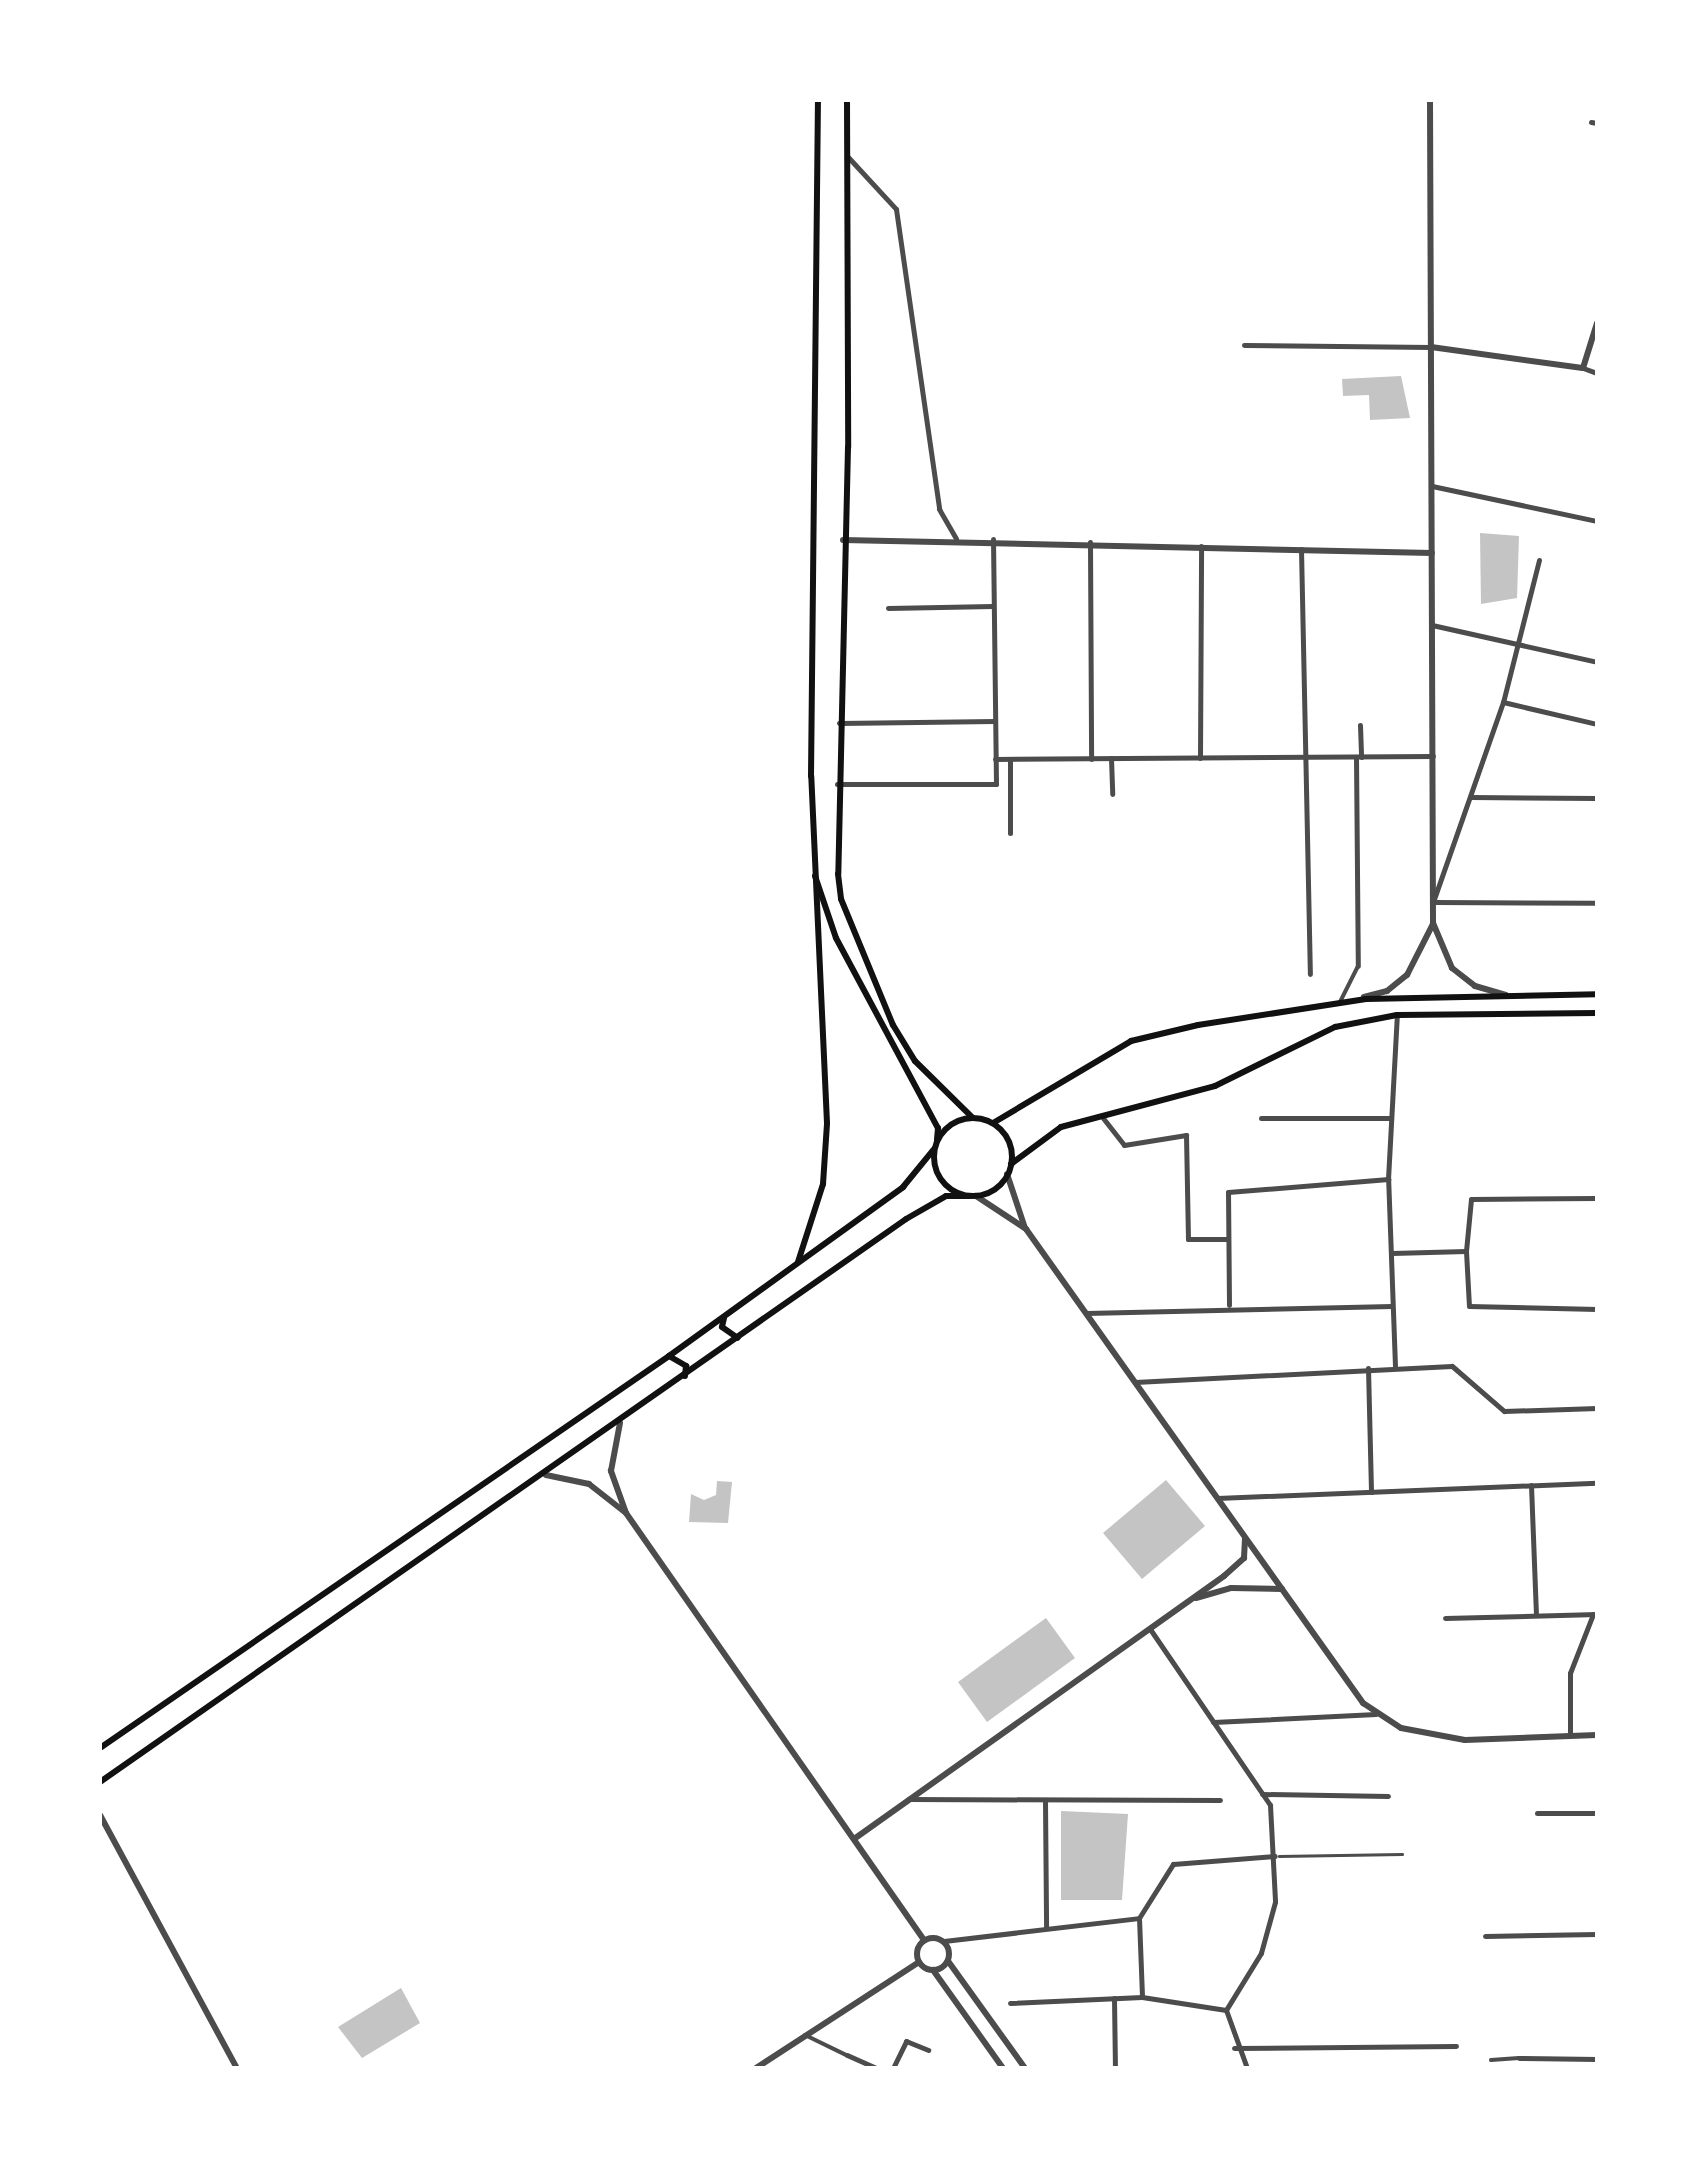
<!DOCTYPE html>
<style>
body{margin:0}
#map{position:relative;width:1697px;height:2168px;overflow:hidden;background:#fff;font-family:Bitter,serif}
div>[style]{position:absolute}
.building>*{inset:0;background:#c4c4c4}
.service>*{height:2.5px;margin:-1.25px;padding:0 1.25px;transform-origin:1.25px;border-radius:1.25px;background:#4c4c4c}
.pedestrian>*{height:4px;margin:-2px;padding:0 2px;transform-origin:2px;border-radius:2px;background:#4c4c4c}
.minor>*{height:5px;margin:-2.5px;padding:0 2.5px;transform-origin:2.5px;border-radius:2.5px;background:#4c4c4c}
.tertiary>*{height:6px;margin:-3px;padding:0 3px;transform-origin:3px;border-radius:3px;background:#4c4c4c}
.tertiary>.ring{margin:-3px;padding:0;box-sizing:content-box;background:none;border:6px solid #4c4c4c;border-radius:50%}
.secondary>*{height:6px;margin:-3px;padding:0 3px;transform-origin:3px;border-radius:3px;background:#111}
.secondary>.ring{margin:-3px;padding:0;box-sizing:content-box;background:none;border:6px solid #111;border-radius:50%}
span{translate:-50% -50%;white-space:nowrap;text-align:center;line-height:1.15;-webkit-text-stroke:10px #fff;paint-order:stroke}
.frame{position:absolute;inset:0;border:102px solid #fff;pointer-events:none}
</style>
<div id="map">
<div class="building">
<i style="clip-path:polygon(1401px 376px,1410px 418px,1370px 420px,1369px 395px,1343px 396px,1342px 379px)"></i>
<i style="clip-path:polygon(1480px 533px,1519px 536px,1517px 598px,1481px 604px)"></i>
<i style="clip-path:polygon(1166px 1480px,1205px 1526px,1142px 1579px,1103px 1533px)"></i>
<i style="clip-path:polygon(717px 1481px,732px 1482px,728px 1523px,689px 1522px,691px 1494px,704px 1500px,716px 1495px)"></i>
<i style="clip-path:polygon(1046px 1618px,1075px 1658px,987px 1722px,958px 1682px)"></i>
<i style="clip-path:polygon(1061px 1811px,1128px 1814px,1122px 1900px,1061px 1900px)"></i>
<i style="clip-path:polygon(401px 1988px,420px 2023px,362px 2058px,338px 2027px)"></i>
</div>
<div class="service">
<i style="left:1279px;top:1856px;width:123px;rotate:-0.9deg"></i>
</div>
<div class="pedestrian">
<i style="left:1340px;top:1002px;width:40px;rotate:-63.4deg"></i>
<i style="left:805px;top:2035px;width:46px;rotate:26deg"></i>
<i style="left:1491px;top:2060px;width:28px;rotate:-4deg"></i>
</div>
<div class="minor">
<i style="left:1591px;top:122px;width:6px;rotate:9deg"></i>
<i style="left:848px;top:157px;width:71px;rotate:47.3deg"></i>
<i style="left:896px;top:209px;width:303px;rotate:81.8deg"></i>
<i style="left:939px;top:509px;width:34px;rotate:60deg"></i>
<i style="left:1244px;top:345px;width:187px;rotate:0.6deg"></i>
<i style="left:1583px;top:368px;width:15px;rotate:20deg"></i>
<i style="left:1432px;top:486px;width:169px;rotate:12deg"></i>
<i style="left:1090px;top:542px;width:217px;rotate:89.7deg"></i>
<i style="left:1301px;top:549px;width:425px;rotate:88.8deg"></i>
<i style="left:1539px;top:560px;width:146px;rotate:104.2deg"></i>
<i style="left:1503px;top:702px;width:212px;rotate:109.3deg"></i>
<i style="left:1433px;top:902px;width:164px;rotate:0.3deg"></i>
<i style="left:888px;top:608px;width:105px;rotate:-1.1deg"></i>
<i style="left:1432px;top:625px;width:169px;rotate:12.6deg"></i>
<i style="left:1503px;top:702px;width:97px;rotate:13.2deg"></i>
<i style="left:839px;top:723px;width:156px;rotate:-0.7deg"></i>
<i style="left:1360px;top:725px;width:32px;rotate:88deg"></i>
<i style="left:1356px;top:757px;width:209px;rotate:89.5deg"></i>
<i style="left:1111px;top:758px;width:36px;rotate:88deg"></i>
<i style="left:1200px;top:758px;width:212px;rotate:-89.7deg"></i>
<i style="left:995px;top:759px;width:438px;rotate:-0.4deg"></i>
<i style="left:1010px;top:759px;width:74px;rotate:90deg"></i>
<i style="left:837px;top:784px;width:159px"></i>
<i style="left:996px;top:784px;width:245px;rotate:-90.7deg"></i>
<i style="left:1470px;top:797px;width:127px;rotate:0.5deg"></i>
<i style="left:1103px;top:1118px;width:34px;rotate:52deg"></i>
<i style="left:1124px;top:1145px;width:63px;rotate:-9.2deg"></i>
<i style="left:1186px;top:1135px;width:104px;rotate:88.9deg"></i>
<i style="left:1188px;top:1239px;width:38px"></i>
<i style="left:1261px;top:1118px;width:129px"></i>
<i style="left:1466px;top:1251px;width:55px;rotate:86.9deg"></i>
<i style="left:1469px;top:1306px;width:128px;rotate:1.3deg"></i>
<i style="left:1392px;top:1253px;width:74px;rotate:-1.5deg"></i>
<i style="left:1466px;top:1251px;width:52px;rotate:-84.5deg"></i>
<i style="left:1471px;top:1199px;width:126px;rotate:-0.5deg"></i>
<i style="left:1229px;top:1305px;width:113px;rotate:-90.5deg"></i>
<i style="left:1228px;top:1192px;width:161px;rotate:-4.6deg"></i>
<i style="left:1086px;top:1313px;width:306px;rotate:-1.3deg"></i>
<i style="left:1395px;top:1366px;width:187px;rotate:-92.1deg"></i>
<i style="left:1388px;top:1179px;width:164px;rotate:-86.9deg"></i>
<i style="left:1368px;top:1368px;width:124px;rotate:88.6deg"></i>
<i style="left:1135px;top:1382px;width:317px;rotate:-2.9deg"></i>
<i style="left:1452px;top:1366px;width:69px;rotate:40.9deg"></i>
<i style="left:1504px;top:1411px;width:93px;rotate:-1.8deg"></i>
<i style="left:1531px;top:1485px;width:130px;rotate:87.8deg"></i>
<i style="left:1217px;top:1498px;width:380px;rotate:-2.3deg"></i>
<i style="left:1445px;top:1618px;width:152px;rotate:-1.5deg"></i>
<i style="left:1150px;top:1629px;width:213px;rotate:55.7deg"></i>
<i style="left:1270px;top:1805px;width:97px;rotate:87deg"></i>
<i style="left:1275px;top:1902px;width:53px;rotate:105.4deg"></i>
<i style="left:1261px;top:1953px;width:67px;rotate:121.6deg"></i>
<i style="left:1226px;top:2010px;width:62px;rotate:70.1deg"></i>
<i style="left:1213px;top:1722px;width:163px;rotate:-2.8deg"></i>
<i style="left:1570px;top:1733px;width:60px;rotate:-90deg"></i>
<i style="left:1570px;top:1673px;width:63px;rotate:-68.7deg"></i>
<i style="left:1262px;top:1794px;width:126px;rotate:0.9deg"></i>
<i style="left:909px;top:1799px;width:311px;rotate:0.2deg"></i>
<i style="left:1045px;top:1801px;width:127px;rotate:89.5deg"></i>
<i style="left:1537px;top:1813px;width:60px"></i>
<i style="left:1139px;top:1918px;width:77px;rotate:87.8deg"></i>
<i style="left:1485px;top:1936px;width:112px;rotate:-1deg"></i>
<i style="left:944px;top:1941px;width:196px;rotate:-6.7deg"></i>
<i style="left:1139px;top:1918px;width:64px;rotate:-57.8deg"></i>
<i style="left:1173px;top:1864px;width:102px;rotate:-4.5deg"></i>
<i style="left:1114px;top:1998px;width:70px;rotate:89.2deg"></i>
<i style="left:1010px;top:2003px;width:132px;rotate:-2.6deg"></i>
<i style="left:1142px;top:1997px;width:85px;rotate:8.8deg"></i>
<i style="left:1234px;top:2048px;width:222px;rotate:-0.5deg"></i>
<i style="left:847px;top:2055px;width:32px;rotate:24deg"></i>
<i style="left:1519px;top:2058px;width:78px;rotate:0.7deg"></i>
<i style="left:893px;top:2068px;width:30px;rotate:-64deg"></i>
<i style="left:906px;top:2041px;width:24px;rotate:22deg"></i>
</div>
<div class="tertiary">
<i style="left:1430px;top:100px;width:823px;rotate:89.79deg"></i>
<i style="left:1433px;top:923px;width:49px;rotate:67.1deg"></i>
<i style="left:1452px;top:968px;width:29px;rotate:38deg"></i>
<i style="left:1475px;top:986px;width:32px;rotate:16deg"></i>
<i style="left:1431px;top:347px;width:153px;rotate:7.9deg"></i>
<i style="left:1583px;top:368px;width:47px;rotate:-72.7deg"></i>
<i style="left:843px;top:540px;width:589px;rotate:1.26deg"></i>
<i style="left:1364px;top:997px;width:24px;rotate:-15deg"></i>
<i style="left:1387px;top:991px;width:26px;rotate:-39deg"></i>
<i style="left:1407px;top:975px;width:57px;rotate:-63deg"></i>
<i style="left:1007px;top:1174px;width:57px;rotate:71.6deg"></i>
<i style="left:976px;top:1196px;width:60px;rotate:33.4deg"></i>
<i style="left:1026px;top:1229px;width:582px;rotate:54.59deg"></i>
<i style="left:1363px;top:1703px;width:45px;rotate:33.3deg"></i>
<i style="left:1401px;top:1728px;width:65px;rotate:10.6deg"></i>
<i style="left:1465px;top:1740px;width:132px;rotate:-2.2deg"></i>
<i style="left:546px;top:1475px;width:44px;rotate:11.8deg"></i>
<i style="left:589px;top:1484px;width:47px;rotate:38.1deg"></i>
<i style="left:626px;top:1513px;width:45px;rotate:-109.7deg"></i>
<i style="left:611px;top:1471px;width:49px;rotate:-79.4deg"></i>
<i style="left:626px;top:1513px;width:521px;rotate:55.09deg"></i>
<i style="left:1196px;top:1598px;width:36px;rotate:-16deg"></i>
<i style="left:1231px;top:1588px;width:51px;rotate:1.1deg"></i>
<i style="left:100px;top:1815px;width:288px;rotate:61.6deg"></i>
<i style="left:854px;top:1839px;width:454px;rotate:-35.4deg"></i>
<i style="left:1224px;top:1576px;width:27px;rotate:-42deg"></i>
<i style="left:1244px;top:1558px;width:19px;rotate:-87deg"></i>
<i class="ring" style="left:917px;top:1938px;width:26px;height:26px"></i>
<i style="left:948px;top:1961px;width:132px;rotate:54.3deg"></i>
<i style="left:933px;top:1970px;width:120px;rotate:54.5deg"></i>
<i style="left:756px;top:2068px;width:194px;rotate:-33deg"></i>
</div>
<div class="secondary">
<i style="left:847px;top:100px;width:347px;rotate:89.8deg"></i>
<i style="left:848px;top:447px;width:427px;rotate:91.3deg"></i>
<i style="left:838px;top:874px;width:25px;rotate:83deg"></i>
<i style="left:841px;top:899px;width:136px;rotate:67.6deg"></i>
<i style="left:893px;top:1025px;width:42px;rotate:58.6deg"></i>
<i style="left:915px;top:1061px;width:81px;rotate:44.5deg"></i>
<i style="left:815px;top:876px;width:65px;rotate:71.3deg"></i>
<i style="left:836px;top:938px;width:216px;rotate:61.8deg"></i>
<i style="left:938px;top:1128px;width:12px;rotate:95deg"></i>
<i class="ring" style="left:934px;top:1118px;width:72px;height:72px"></i>
<i style="left:993px;top:1123px;width:161px;rotate:-30.7deg"></i>
<i style="left:1131px;top:1041px;width:69px;rotate:-13.4deg"></i>
<i style="left:1198px;top:1025px;width:170px;rotate:-8.8deg"></i>
<i style="left:1366px;top:999px;width:231px;rotate:-1.2deg"></i>
<i style="left:1011px;top:1164px;width:62px;rotate:-36.5deg"></i>
<i style="left:1061px;top:1127px;width:159px;rotate:-14.9deg"></i>
<i style="left:1215px;top:1086px;width:134px;rotate:-26.2deg"></i>
<i style="left:1335px;top:1027px;width:63px;rotate:-11deg"></i>
<i style="left:1397px;top:1015px;width:200px;rotate:-0.6deg"></i>
<i style="left:798px;top:1262px;width:82px;rotate:-72.2deg"></i>
<i style="left:823px;top:1184px;width:61px;rotate:-86.2deg"></i>
<i style="left:827px;top:1123px;width:347px;rotate:-92.6deg"></i>
<i style="left:811px;top:776px;width:676px;rotate:-89.41deg"></i>
<i style="left:724px;top:1318px;width:9px;rotate:103deg"></i>
<i style="left:722px;top:1327px;width:19px;rotate:35deg"></i>
<i style="left:669px;top:1356px;width:20px;rotate:30deg"></i>
<i style="left:686px;top:1366px;width:10px;rotate:96deg"></i>
<i style="left:100px;top:1748px;width:691px;rotate:-34.56deg"></i>
<i style="left:669px;top:1356px;width:289px;rotate:-35.8deg"></i>
<i style="left:903px;top:1187px;width:49px;rotate:-50.8deg"></i>
<i style="left:100px;top:1782px;width:983px;rotate:-34.93deg"></i>
<i style="left:906px;top:1219px;width:46px;rotate:-29.9deg"></i>
<i style="left:946px;top:1196px;width:24px"></i>
</div>
<div class="frame"></div>
</div>
